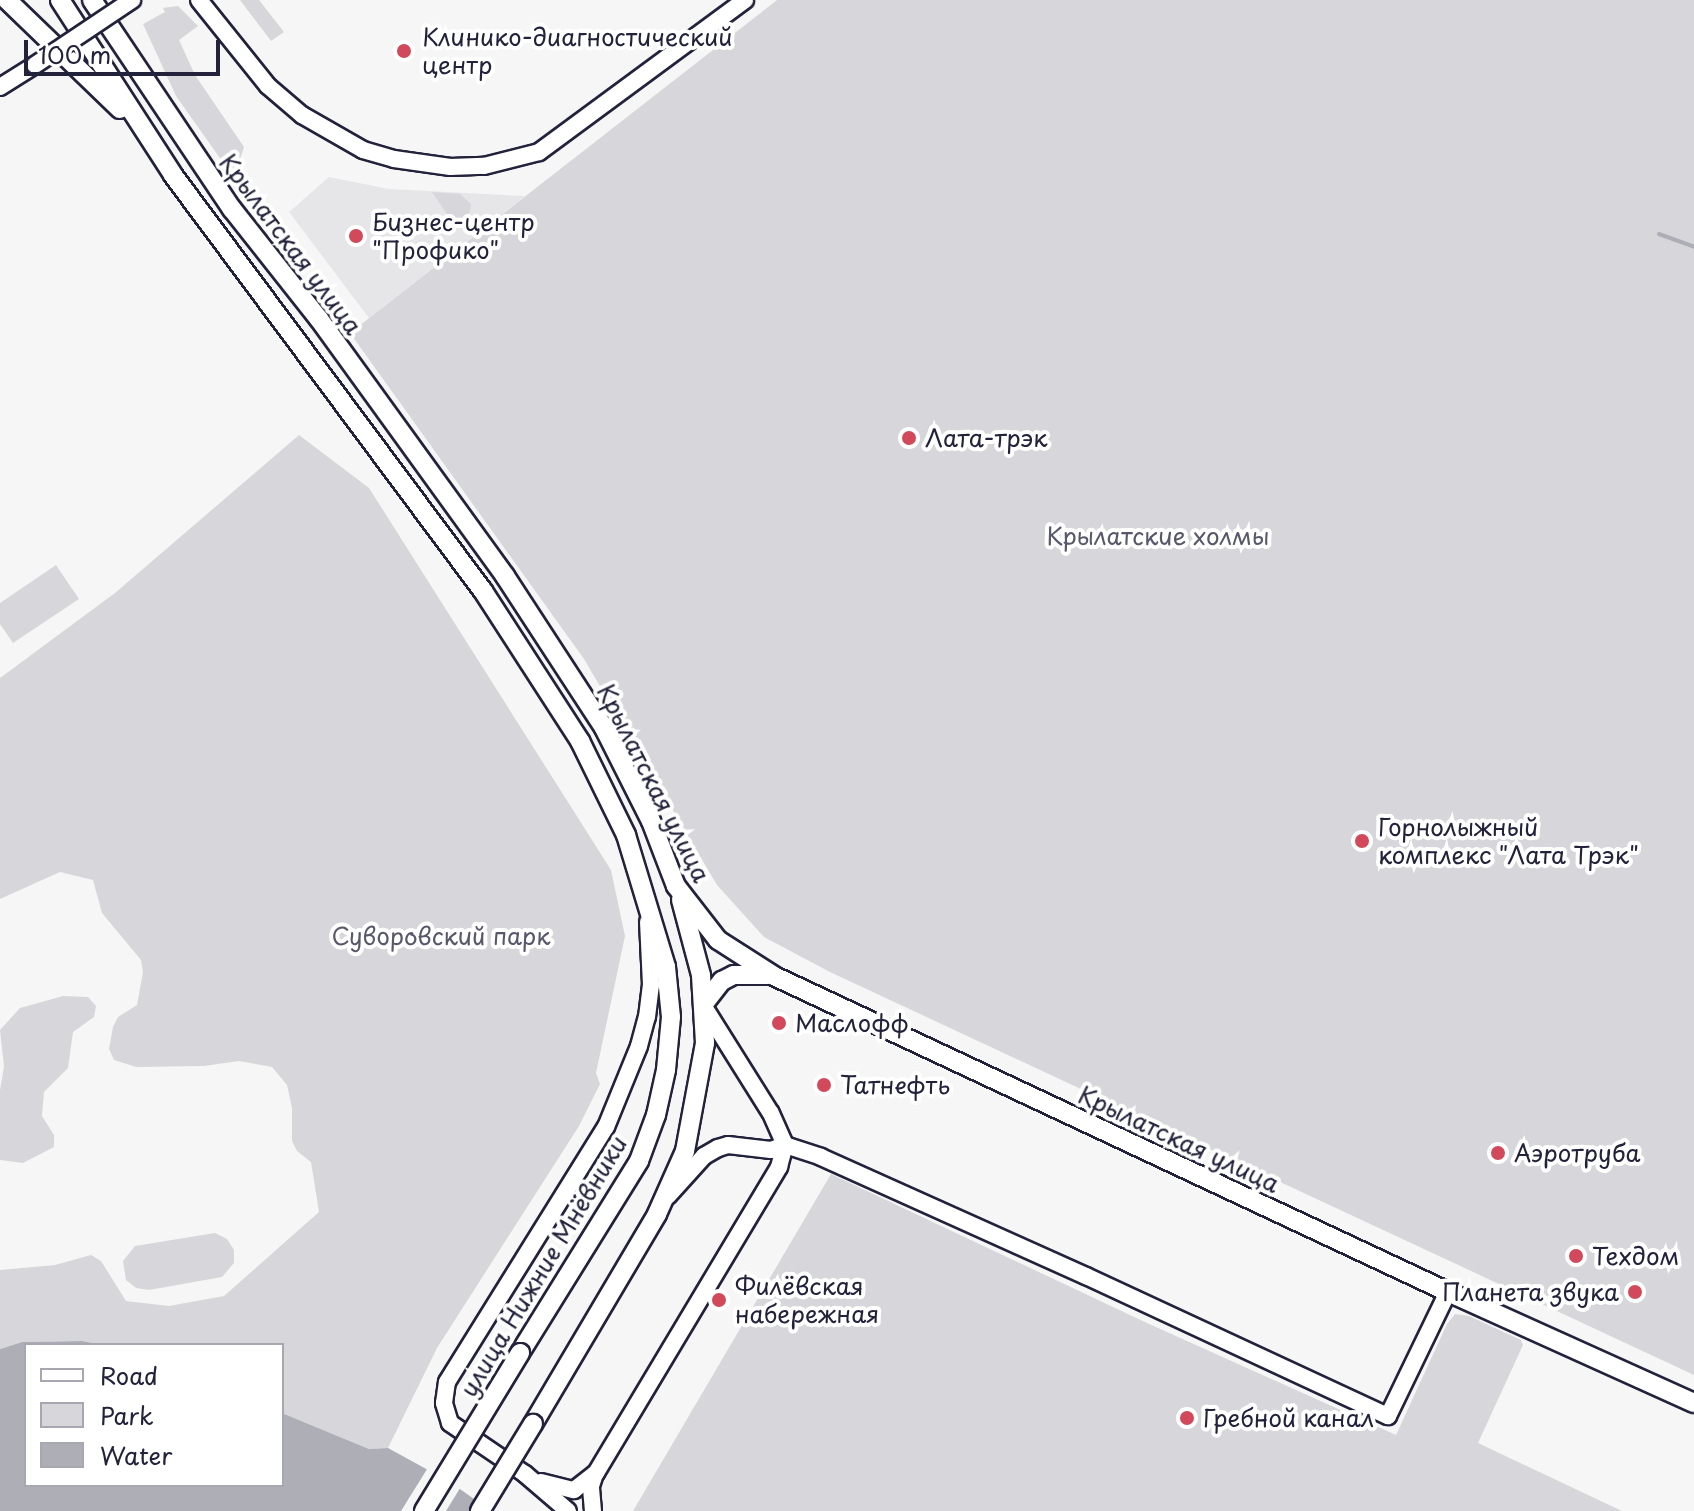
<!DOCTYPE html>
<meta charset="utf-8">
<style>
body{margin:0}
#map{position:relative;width:1694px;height:1511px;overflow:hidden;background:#f6f6f7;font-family:"Playpen Sans",sans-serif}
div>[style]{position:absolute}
.built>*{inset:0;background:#e6e6e9}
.green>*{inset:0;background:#d7d7db}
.water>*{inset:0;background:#aeaeb7}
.pier>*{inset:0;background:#f6f6f7}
.stream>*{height:4px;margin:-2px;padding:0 2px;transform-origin:2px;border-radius:2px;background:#aeaeb7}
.roads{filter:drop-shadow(2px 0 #22223b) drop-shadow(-2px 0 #22223b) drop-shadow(0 2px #22223b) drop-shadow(0 -2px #22223b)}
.tertiary>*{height:16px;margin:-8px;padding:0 8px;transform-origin:8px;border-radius:8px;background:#fff}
.secondary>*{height:18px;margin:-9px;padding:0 9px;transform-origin:9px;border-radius:9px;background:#fff}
.bridges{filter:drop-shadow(2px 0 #22223b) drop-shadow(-2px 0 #22223b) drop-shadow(0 2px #22223b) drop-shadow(0 -2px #22223b)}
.tertiary-bridge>*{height:16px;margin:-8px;padding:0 8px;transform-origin:8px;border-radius:8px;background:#fff}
.secondary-bridge>*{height:18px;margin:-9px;padding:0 9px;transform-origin:9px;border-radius:9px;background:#fff}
.dots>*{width:22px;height:22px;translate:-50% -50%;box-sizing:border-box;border:4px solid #fff;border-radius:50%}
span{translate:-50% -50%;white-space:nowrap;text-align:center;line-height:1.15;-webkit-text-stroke:8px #fff;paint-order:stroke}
.poi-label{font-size:24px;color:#22223b}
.left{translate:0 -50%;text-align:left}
.right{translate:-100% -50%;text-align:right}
.street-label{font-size:24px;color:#22223b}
.park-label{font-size:24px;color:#58586b}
.legend{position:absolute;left:24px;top:1343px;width:260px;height:144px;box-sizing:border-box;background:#fff;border:2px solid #a7a7b1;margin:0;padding:10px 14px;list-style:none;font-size:24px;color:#22223b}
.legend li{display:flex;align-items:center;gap:16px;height:40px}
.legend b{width:40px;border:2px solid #a7a7b1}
.scale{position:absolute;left:24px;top:40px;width:196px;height:36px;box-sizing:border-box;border:4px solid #22223b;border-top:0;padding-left:10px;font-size:24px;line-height:28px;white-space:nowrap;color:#22223b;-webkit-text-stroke:6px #fff;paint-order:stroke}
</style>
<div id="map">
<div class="built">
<i style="clip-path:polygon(329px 177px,389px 189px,525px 196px,369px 318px,289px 212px)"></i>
</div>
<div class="green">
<i style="clip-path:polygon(240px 0,259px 0,284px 32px,271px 41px)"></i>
<i style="clip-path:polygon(777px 0,1694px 0,1694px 1375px,830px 972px,764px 937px,717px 885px,584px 659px,350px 333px)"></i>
<i style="clip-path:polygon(178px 6px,198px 26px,179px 40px,195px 75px,244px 147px,234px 178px,176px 96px,143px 24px,165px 12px,163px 8px)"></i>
<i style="clip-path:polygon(432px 192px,460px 194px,471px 204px,470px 212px,455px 226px)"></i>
<i style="clip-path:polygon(299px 435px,369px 488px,611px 870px,625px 936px,596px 1073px,600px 1084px,579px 1126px,437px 1348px,388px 1448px,369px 1449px,282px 1413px,282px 1345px,104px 1345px,82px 1341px,22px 1342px,0 1349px,0 1270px,55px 1265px,91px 1255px,101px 1261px,126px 1301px,169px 1306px,224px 1296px,319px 1212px,311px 1162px,297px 1151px,292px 1141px,292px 1108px,287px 1085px,272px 1067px,239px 1061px,204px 1066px,136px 1067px,114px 1060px,109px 1049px,113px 1027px,118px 1017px,137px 1005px,143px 972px,141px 960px,102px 913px,93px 880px,60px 872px,0 899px,0 678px,115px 593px)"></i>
<i style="clip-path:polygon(56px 565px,79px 599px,13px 643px,0 624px,0 603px)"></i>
<i style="clip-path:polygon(63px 996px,88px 997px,96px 1006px,94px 1017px,73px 1032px,68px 1068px,44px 1092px,42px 1116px,54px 1135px,54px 1147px,23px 1163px,0 1160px,0 1090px,4px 1067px,0 1030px,20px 1008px)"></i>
<i style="clip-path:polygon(831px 1174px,1147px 1323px,1396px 1435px,1447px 1324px,1455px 1314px,1469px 1316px,1521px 1340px,1523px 1345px,1478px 1443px,1622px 1511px,633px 1511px)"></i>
<i style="clip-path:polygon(215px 1233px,227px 1239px,234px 1250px,234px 1263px,222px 1277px,149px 1290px,136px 1288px,126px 1280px,123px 1261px,135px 1246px)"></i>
</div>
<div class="water">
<i style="clip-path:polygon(82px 1341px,104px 1345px,26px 1345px,26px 1485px,282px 1485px,282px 1413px,369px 1449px,388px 1448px,450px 1482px,491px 1511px,0 1511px,0 1349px,22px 1342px)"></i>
</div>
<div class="pier">
<i style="clip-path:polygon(429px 1466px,462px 1485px,446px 1511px,401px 1511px)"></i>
</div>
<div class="stream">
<i style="left:1659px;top:234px;width:37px;rotate:20deg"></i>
</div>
<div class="roads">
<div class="tertiary">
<i style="left:199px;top:0;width:110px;rotate:51.3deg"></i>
<i style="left:268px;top:86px;width:45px;rotate:40.5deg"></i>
<i style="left:302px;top:115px;width:70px;rotate:29.8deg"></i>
<i style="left:363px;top:150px;width:32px;rotate:16deg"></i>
<i style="left:394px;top:159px;width:57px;rotate:8.1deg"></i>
<i style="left:450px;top:167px;width:34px;rotate:-2deg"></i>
<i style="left:484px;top:166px;width:57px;rotate:-14.3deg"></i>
<i style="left:539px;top:152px;width:256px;rotate:-36.4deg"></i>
<i style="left:0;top:87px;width:41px;rotate:-32.2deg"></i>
<i style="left:668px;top:1196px;width:54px;rotate:-48deg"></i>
<i style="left:704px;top:1156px;width:16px;rotate:-30deg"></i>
<i style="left:718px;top:1148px;width:10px;rotate:-17deg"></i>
<i style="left:728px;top:1145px;width:43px;rotate:6.6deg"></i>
<i style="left:771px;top:1150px;width:15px;rotate:-20deg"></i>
<i style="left:785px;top:1145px;width:38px;rotate:18deg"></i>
<i style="left:821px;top:1157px;width:290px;rotate:24.2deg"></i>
<i style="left:1086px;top:1276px;width:333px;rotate:24.9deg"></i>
<i style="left:1388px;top:1416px;width:138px;rotate:-64.2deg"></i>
<i style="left:541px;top:1482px;width:34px;rotate:14deg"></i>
<i style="left:574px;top:1490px;width:28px;rotate:-38deg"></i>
<i style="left:596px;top:1473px;width:357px;rotate:-59.1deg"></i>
<i style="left:779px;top:1167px;width:23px;rotate:-75deg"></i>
<i style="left:785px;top:1145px;width:36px;rotate:-114deg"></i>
<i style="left:770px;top:1112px;width:126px;rotate:-122.1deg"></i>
<i style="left:568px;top:1511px;width:57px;rotate:-139.3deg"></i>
<i style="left:525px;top:1474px;width:91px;rotate:-145.8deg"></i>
<i style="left:450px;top:1423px;width:21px;rotate:-107deg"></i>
<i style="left:444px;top:1403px;width:21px;rotate:-82deg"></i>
<i style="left:447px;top:1382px;width:301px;rotate:-58.1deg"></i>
<i style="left:606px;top:1127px;width:87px;rotate:-67.8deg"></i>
<i style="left:639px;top:1046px;width:30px;rotate:-75deg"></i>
<i style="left:647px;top:1017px;width:32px;rotate:-83deg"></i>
<i style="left:651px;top:985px;width:63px;rotate:-92.7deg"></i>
<i style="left:593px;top:1511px;width:25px;rotate:-95deg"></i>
<i style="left:591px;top:1486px;width:13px;rotate:-72deg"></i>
</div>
<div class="secondary">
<i style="left:7px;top:0;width:157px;rotate:44deg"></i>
<i style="left:60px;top:0;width:208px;rotate:57.1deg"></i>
<i style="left:173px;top:175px;width:519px;rotate:53.31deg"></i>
<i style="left:483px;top:591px;width:179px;rotate:57.1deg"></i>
<i style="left:580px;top:741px;width:105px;rotate:63.9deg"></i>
<i style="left:626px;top:835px;width:138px;rotate:73.1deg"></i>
<i style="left:666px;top:967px;width:50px;rotate:84.3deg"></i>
<i style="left:671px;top:1017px;width:53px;rotate:95.4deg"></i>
<i style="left:666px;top:1070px;width:46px;rotate:102.5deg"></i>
<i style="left:656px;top:1115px;width:49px;rotate:110.3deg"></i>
<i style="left:639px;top:1161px;width:226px;rotate:121.8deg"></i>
<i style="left:92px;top:0;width:252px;rotate:56.2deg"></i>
<i style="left:232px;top:209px;width:140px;rotate:51.7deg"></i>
<i style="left:319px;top:319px;width:317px;rotate:54.1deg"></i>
<i style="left:505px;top:576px;width:181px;rotate:56.9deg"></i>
<i style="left:604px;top:728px;width:104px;rotate:63.2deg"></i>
<i style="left:651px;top:821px;width:70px;rotate:69deg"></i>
<i style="left:676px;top:886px;width:68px;rotate:52.1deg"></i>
<i style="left:718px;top:940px;width:67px;rotate:32.7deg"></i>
<i style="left:774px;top:976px;width:744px;rotate:25.12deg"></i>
<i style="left:1448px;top:1292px;width:270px;rotate:24.3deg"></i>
<i style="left:703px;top:1005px;width:31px;rotate:-52deg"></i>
<i style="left:722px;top:981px;width:13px;rotate:-27deg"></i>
<i style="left:734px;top:975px;width:34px"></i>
<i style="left:533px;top:1424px;width:244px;rotate:-59.4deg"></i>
<i style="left:657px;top:1214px;width:69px;rotate:-66deg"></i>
<i style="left:685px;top:1151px;width:110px;rotate:-79.5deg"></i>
<i style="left:705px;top:1043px;width:68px;rotate:-93.4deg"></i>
<i style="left:701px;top:975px;width:78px;rotate:-104.9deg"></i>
</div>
</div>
<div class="bridges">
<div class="tertiary-bridge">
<i style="left:35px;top:65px;width:117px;rotate:-33.8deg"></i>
</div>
<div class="secondary-bridge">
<i style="left:424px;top:1511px;width:185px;rotate:-58.7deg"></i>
<i style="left:480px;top:1511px;width:102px;rotate:-58.7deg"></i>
</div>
</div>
<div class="dots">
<i style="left:404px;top:51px;background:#d1495b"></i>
<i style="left:356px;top:236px;background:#d1495b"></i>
<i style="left:909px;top:438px;background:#d1495b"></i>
<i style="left:1362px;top:841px;background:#d1495b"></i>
<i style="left:779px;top:1023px;background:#d1495b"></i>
<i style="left:824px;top:1085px;background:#d1495b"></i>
<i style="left:1498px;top:1153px;background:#d1495b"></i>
<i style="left:1576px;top:1256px;background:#d1495b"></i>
<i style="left:1635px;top:1292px;background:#d1495b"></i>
<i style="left:719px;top:1300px;background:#d1495b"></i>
<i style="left:1187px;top:1418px;background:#d1495b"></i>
</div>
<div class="poi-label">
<span class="left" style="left:422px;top:51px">Клинико-диагностический<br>центр</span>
<span class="left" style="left:372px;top:236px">Бизнес-центр<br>"Профико"</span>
<span class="left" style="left:925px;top:438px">Лата-трэк</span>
<span class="left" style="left:1378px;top:841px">Горнолыжный<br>комплекс "Лата Трэк"</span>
<span class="left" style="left:795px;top:1023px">Маслофф</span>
<span class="left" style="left:840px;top:1085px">Татнефть</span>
<span class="left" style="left:1514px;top:1153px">Аэротруба</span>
<span class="left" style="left:1592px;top:1256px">Техдом</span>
<span class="left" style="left:735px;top:1300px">Филёвская<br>набережная</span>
<span class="right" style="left:1619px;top:1292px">Планета звука</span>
<span class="left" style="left:1203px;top:1418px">Гребной канал</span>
</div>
<div class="street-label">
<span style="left:291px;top:244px;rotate:53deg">Крылатская улица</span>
<span style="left:654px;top:783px;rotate:63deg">Крылатская улица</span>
<span style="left:1179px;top:1139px;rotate:25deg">Крылатская улица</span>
<span style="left:543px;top:1266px;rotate:-59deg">улица Нижние Мнёвники</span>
</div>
<div class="park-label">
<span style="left:1158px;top:536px">Крылатские холмы</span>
<span style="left:441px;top:936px">Суворовский парк</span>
</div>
<ul class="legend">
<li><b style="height:10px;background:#fff"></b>Road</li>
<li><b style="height:22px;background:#d7d7db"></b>Park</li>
<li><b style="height:22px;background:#aeaeb7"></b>Water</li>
</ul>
<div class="scale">100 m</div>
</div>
